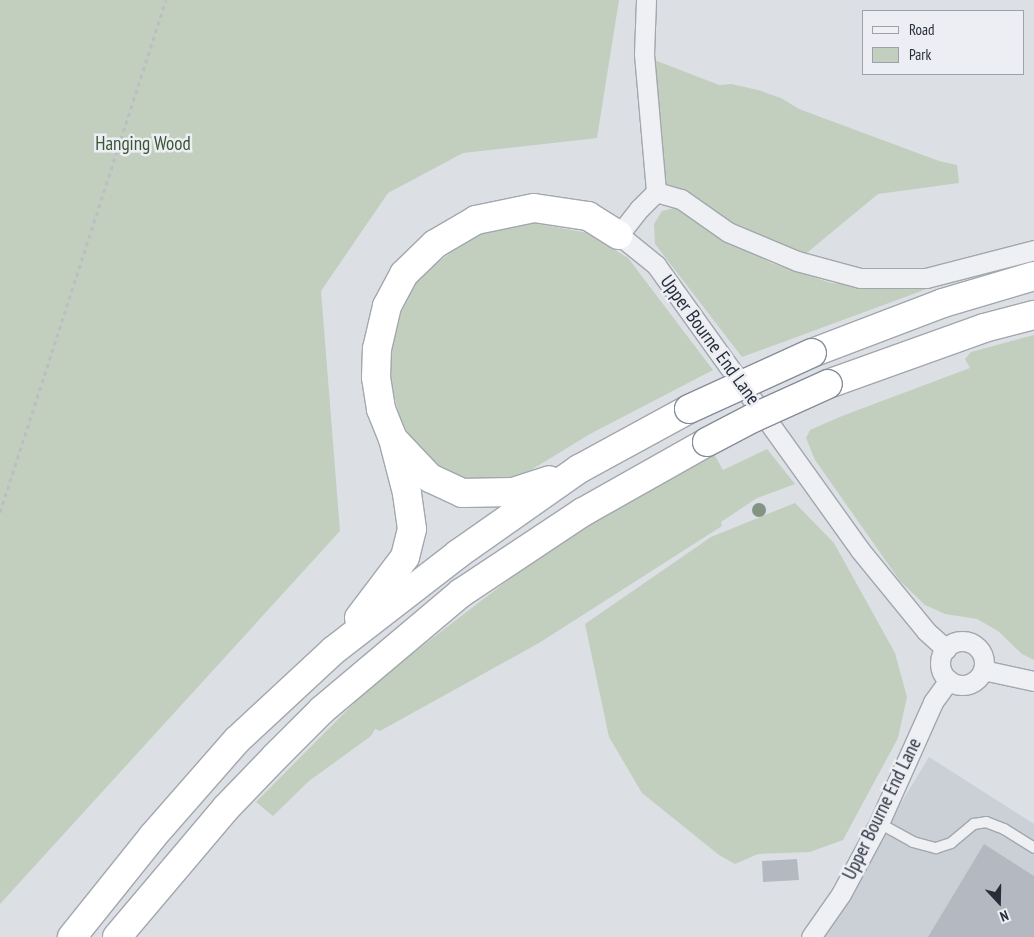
<!DOCTYPE html>
<style>
body{margin:0}
#map{position:relative;width:1034px;height:937px;overflow:hidden;background:#dce0e5;font-family:"PT Sans Narrow",sans-serif}
div>[style]{position:absolute}
.built>*{inset:0;background:#cbcfd6}
.green>*{inset:0;background:#c2cebe}
.building>*{inset:0;background:#b4b9c1}
.path>*{height:3px;margin-top:-1.5px;transform-origin:0;background:repeating-linear-gradient(90deg,#bbbec4 0 4px,transparent 0 8px)}
.roads{filter:drop-shadow(1px 0 #a2a7ae) drop-shadow(-1px 0 #a2a7ae) drop-shadow(0 1px #a2a7ae) drop-shadow(0 -1px #a2a7ae)}
.service>*{height:10px;margin:-5px;padding:0 5px;transform-origin:5px;border-radius:5px;background:#eff0f4}
.minor>*{height:19px;margin:-9.5px;padding:0 9.5px;transform-origin:9.5px;border-radius:9.5px;background:#eff0f4}
.minor>.ring{margin:-9.5px;padding:0;box-sizing:content-box;background:none;border:19px solid #eff0f4;border-radius:50%}
.trunk>*{height:28px;margin:-14px;padding:0 14px;transform-origin:14px;border-radius:14px;background:#fff}
.bridges{filter:drop-shadow(1px 0 #858d9a) drop-shadow(-1px 0 #858d9a) drop-shadow(0 1px #858d9a) drop-shadow(0 -1px #858d9a)}
.trunk-bridge>*{height:28px;margin:-14px;padding:0 14px;transform-origin:14px;border-radius:14px;background:#fff}
.trees>*{width:14px;height:14px;margin:-7px;border-radius:50%;background:#839485}
span{translate:-50% -50%;white-space:nowrap;text-align:center;line-height:1.15;-webkit-text-stroke:5px #eceef3;paint-order:stroke}
.park-label{font-size:19px;color:#3b5536}
.street-label{font-size:19px;color:#272e3a}
.legend{position:absolute;left:862px;top:10px;width:162px;height:65px;box-sizing:border-box;background:#eceef3;border:1px solid #9da1a9;margin:0;padding:6px 9px;list-style:none;font-size:15px;color:#272e3a}
.legend li{display:flex;align-items:center;gap:10px;height:25px}
.legend b{width:25px;border:1px solid #9da1a9}
.north{position:absolute;left:974px;top:877px;width:50px;height:50px;-webkit-text-stroke:4px #eceef3;paint-order:stroke;rotate:159deg;font-size:14px;font-weight:700;line-height:20px;text-align:center;color:#272e3a}
.north::after{content:'';display:block;margin:auto;width:18px;height:22px;background:#272e3a;clip-path:polygon(50% 0,100% 100%,50% 72%,0 100%)}
</style>
<div id="map">
<div class="built">
<i style="clip-path:polygon(929px 757px,1034px 824px,1034px 937px,815px 937px,839px 905px)"></i>
</div>
<div class="green">
<i style="clip-path:polygon(0 0,619px 0,597px 138px,463px 153px,388px 193px,321px 291px,340px 531px,0 904px)"></i>
<i style="clip-path:polygon(644px 56px,719px 85px,731px 84px,758px 90px,781px 98px,799px 109px,939px 161px,957px 165px,959px 183px,878px 194px,797px 261px,656px 192px)"></i>
<i style="clip-path:polygon(674px 208px,771px 263px,831px 283px,884px 287px,935px 286px,742px 357px,655px 244px,654px 224px,662px 211px)"></i>
<i style="clip-path:polygon(529px 222px,588px 233px,628px 258px,713px 370px,590px 434px,531px 470px,498px 485px,456px 481px,427px 461px,401px 422px,389px 375px,395px 324px,420px 276px,471px 237px)"></i>
<i style="clip-path:polygon(1034px 335px,1034px 660px,1022px 654px,998px 631px,977px 619px,945px 614px,925px 605px,900px 581px,815px 460px,806px 438px,810px 430px,842px 416px,970px 368px,965px 359px,971px 352px)"></i>
<i style="clip-path:polygon(767px 449px,795px 484px,757px 498px,721px 522px,722px 526px,539px 643px,380px 731px,375px 729px,371px 736px,309px 781px,273px 816px,256px 802px,375px 682px,532px 562px,600px 519px,714px 454px,723px 470px)"></i>
<i style="clip-path:polygon(795px 503px,834px 543px,895px 653px,907px 697px,898px 738px,843px 840px,810px 852px,758px 854px,735px 864px,719px 855px,642px 793px,609px 737px,585px 624px,711px 537px)"></i>
</div>
<div class="building">
<i style="clip-path:polygon(984px 844px,1034px 876px,1034px 937px,928px 937px)"></i>
<i style="clip-path:polygon(797px 859px,799px 880px,763px 882px,762px 861px)"></i>
</div>
<div class="path">
<i style="left:0;top:512px;width:538px;rotate:-72.04deg"></i>
</div>
<div class="roads">
<div class="service">
<i style="left:879px;top:823px;width:39px;rotate:29deg"></i>
<i style="left:913px;top:842px;width:24px;rotate:15deg"></i>
<i style="left:936px;top:848px;width:16px;rotate:-18deg"></i>
<i style="left:951px;top:843px;width:30px;rotate:-40deg"></i>
<i style="left:974px;top:824px;width:12px;rotate:-9deg"></i>
<i style="left:986px;top:822px;width:19px;rotate:21deg"></i>
<i style="left:1004px;top:829px;width:36px;rotate:32deg"></i>
</div>
<div class="minor">
<i style="left:646px;top:0;width:54px;rotate:92.1deg"></i>
<i style="left:644px;top:54px;width:139px;rotate:85deg"></i>
<i style="left:656px;top:192px;width:24px;rotate:135deg"></i>
<i style="left:639px;top:209px;width:33px;rotate:128deg"></i>
<i style="left:619px;top:235px;width:48px;rotate:39deg"></i>
<i style="left:656px;top:265px;width:350px;rotate:54.4deg"></i>
<i style="left:860px;top:550px;width:104px;rotate:50.8deg"></i>
<i style="left:926px;top:631px;width:27px;rotate:42deg"></i>
<i style="left:656px;top:192px;width:26px;rotate:16deg"></i>
<i style="left:681px;top:199px;width:57px;rotate:35.1deg"></i>
<i style="left:728px;top:232px;width:75px;rotate:22.8deg"></i>
<i style="left:797px;top:261px;width:65px;rotate:15.1deg"></i>
<i style="left:860px;top:278px;width:66px"></i>
<i style="left:926px;top:278px;width:112px;rotate:-14.5deg"></i>
<i class="ring" style="left:940px;top:641px;width:25px;height:25px"></i>
<i style="left:983px;top:670px;width:52px;rotate:12.2deg"></i>
<i style="left:811px;top:937px;width:52px;rotate:-55.1deg"></i>
<i style="left:841px;top:894px;width:81px;rotate:-61.8deg"></i>
<i style="left:879px;top:823px;width:133px;rotate:-65.9deg"></i>
<i style="left:933px;top:702px;width:27px;rotate:-54deg"></i>
</div>
<div class="trunk">
<i style="left:812px;top:353px;width:140px;rotate:-20.9deg"></i>
<i style="left:943px;top:303px;width:95px;rotate:-16.5deg"></i>
<i style="left:828px;top:384px;width:166px;rotate:-19.7deg"></i>
<i style="left:984px;top:328px;width:52px;rotate:-14.6deg"></i>
<i style="left:395px;top:441px;width:51px;rotate:46.6deg"></i>
<i style="left:430px;top:478px;width:35px;rotate:25deg"></i>
<i style="left:462px;top:493px;width:51px;rotate:-1.1deg"></i>
<i style="left:513px;top:492px;width:38px;rotate:-18deg"></i>
<i style="left:359px;top:618px;width:76px;rotate:-53deg"></i>
<i style="left:405px;top:557px;width:29px;rotate:-76deg"></i>
<i style="left:412px;top:529px;width:36px;rotate:-98deg"></i>
<i style="left:407px;top:493px;width:56px;rotate:-104.5deg"></i>
<i style="left:393px;top:439px;width:32px;rotate:-112deg"></i>
<i style="left:381px;top:409px;width:32px;rotate:-99deg"></i>
<i style="left:376px;top:377px;width:28px;rotate:-88deg"></i>
<i style="left:377px;top:349px;width:44px;rotate:-76.9deg"></i>
<i style="left:387px;top:306px;width:36px;rotate:-62deg"></i>
<i style="left:404px;top:274px;width:43px;rotate:-44.1deg"></i>
<i style="left:435px;top:244px;width:48px;rotate:-30.3deg"></i>
<i style="left:476px;top:220px;width:59px;rotate:-11.7deg"></i>
<i style="left:534px;top:208px;width:55px;rotate:8.4deg"></i>
<i style="left:588px;top:216px;width:36px;rotate:32deg"></i>
<i style="left:72px;top:937px;width:128px;rotate:-51.3deg"></i>
<i style="left:152px;top:837px;width:129px;rotate:-48.8deg"></i>
<i style="left:237px;top:740px;width:132px;rotate:-42.9deg"></i>
<i style="left:334px;top:650px;width:157px;rotate:-37.7deg"></i>
<i style="left:458px;top:554px;width:148px;rotate:-35.1deg"></i>
<i style="left:579px;top:469px;width:125px;rotate:-28.6deg"></i>
<i style="left:117px;top:937px;width:169px;rotate:-49.8deg"></i>
<i style="left:226px;top:808px;width:71px;rotate:-46.1deg"></i>
<i style="left:275px;top:757px;width:66px;rotate:-45deg"></i>
<i style="left:322px;top:710px;width:182px;rotate:-40.1deg"></i>
<i style="left:461px;top:593px;width:146px;rotate:-33.6deg"></i>
<i style="left:583px;top:512px;width:142px;rotate:-29.4deg"></i>
</div>
</div>
<div class="bridges">
<div class="trunk-bridge">
<i style="left:689px;top:409px;width:135px;rotate:-24.5deg"></i>
<i style="left:707px;top:442px;width:52px;rotate:-27.6deg"></i>
<i style="left:753px;top:418px;width:82px;rotate:-24.4deg"></i>
</div>
</div>
<div class="trees">
<i style="left:759px;top:510px"></i>
</div>
<div class="park-label">
<span style="left:143px;top:144px">Hanging Wood</span>
</div>
<div class="street-label">
<span style="left:710px;top:340px;rotate:54deg">Upper Bourne End Lane</span>
<span style="left:882px;top:809px;rotate:-64deg">Upper Bourne End Lane</span>
</div>
<ul class="legend">
<li><b style="height:6px;background:#eff0f4"></b>Road</li>
<li><b style="height:14px;background:#c2cebe"></b>Park</li>
</ul>
<div class="north">N</div>
</div>
